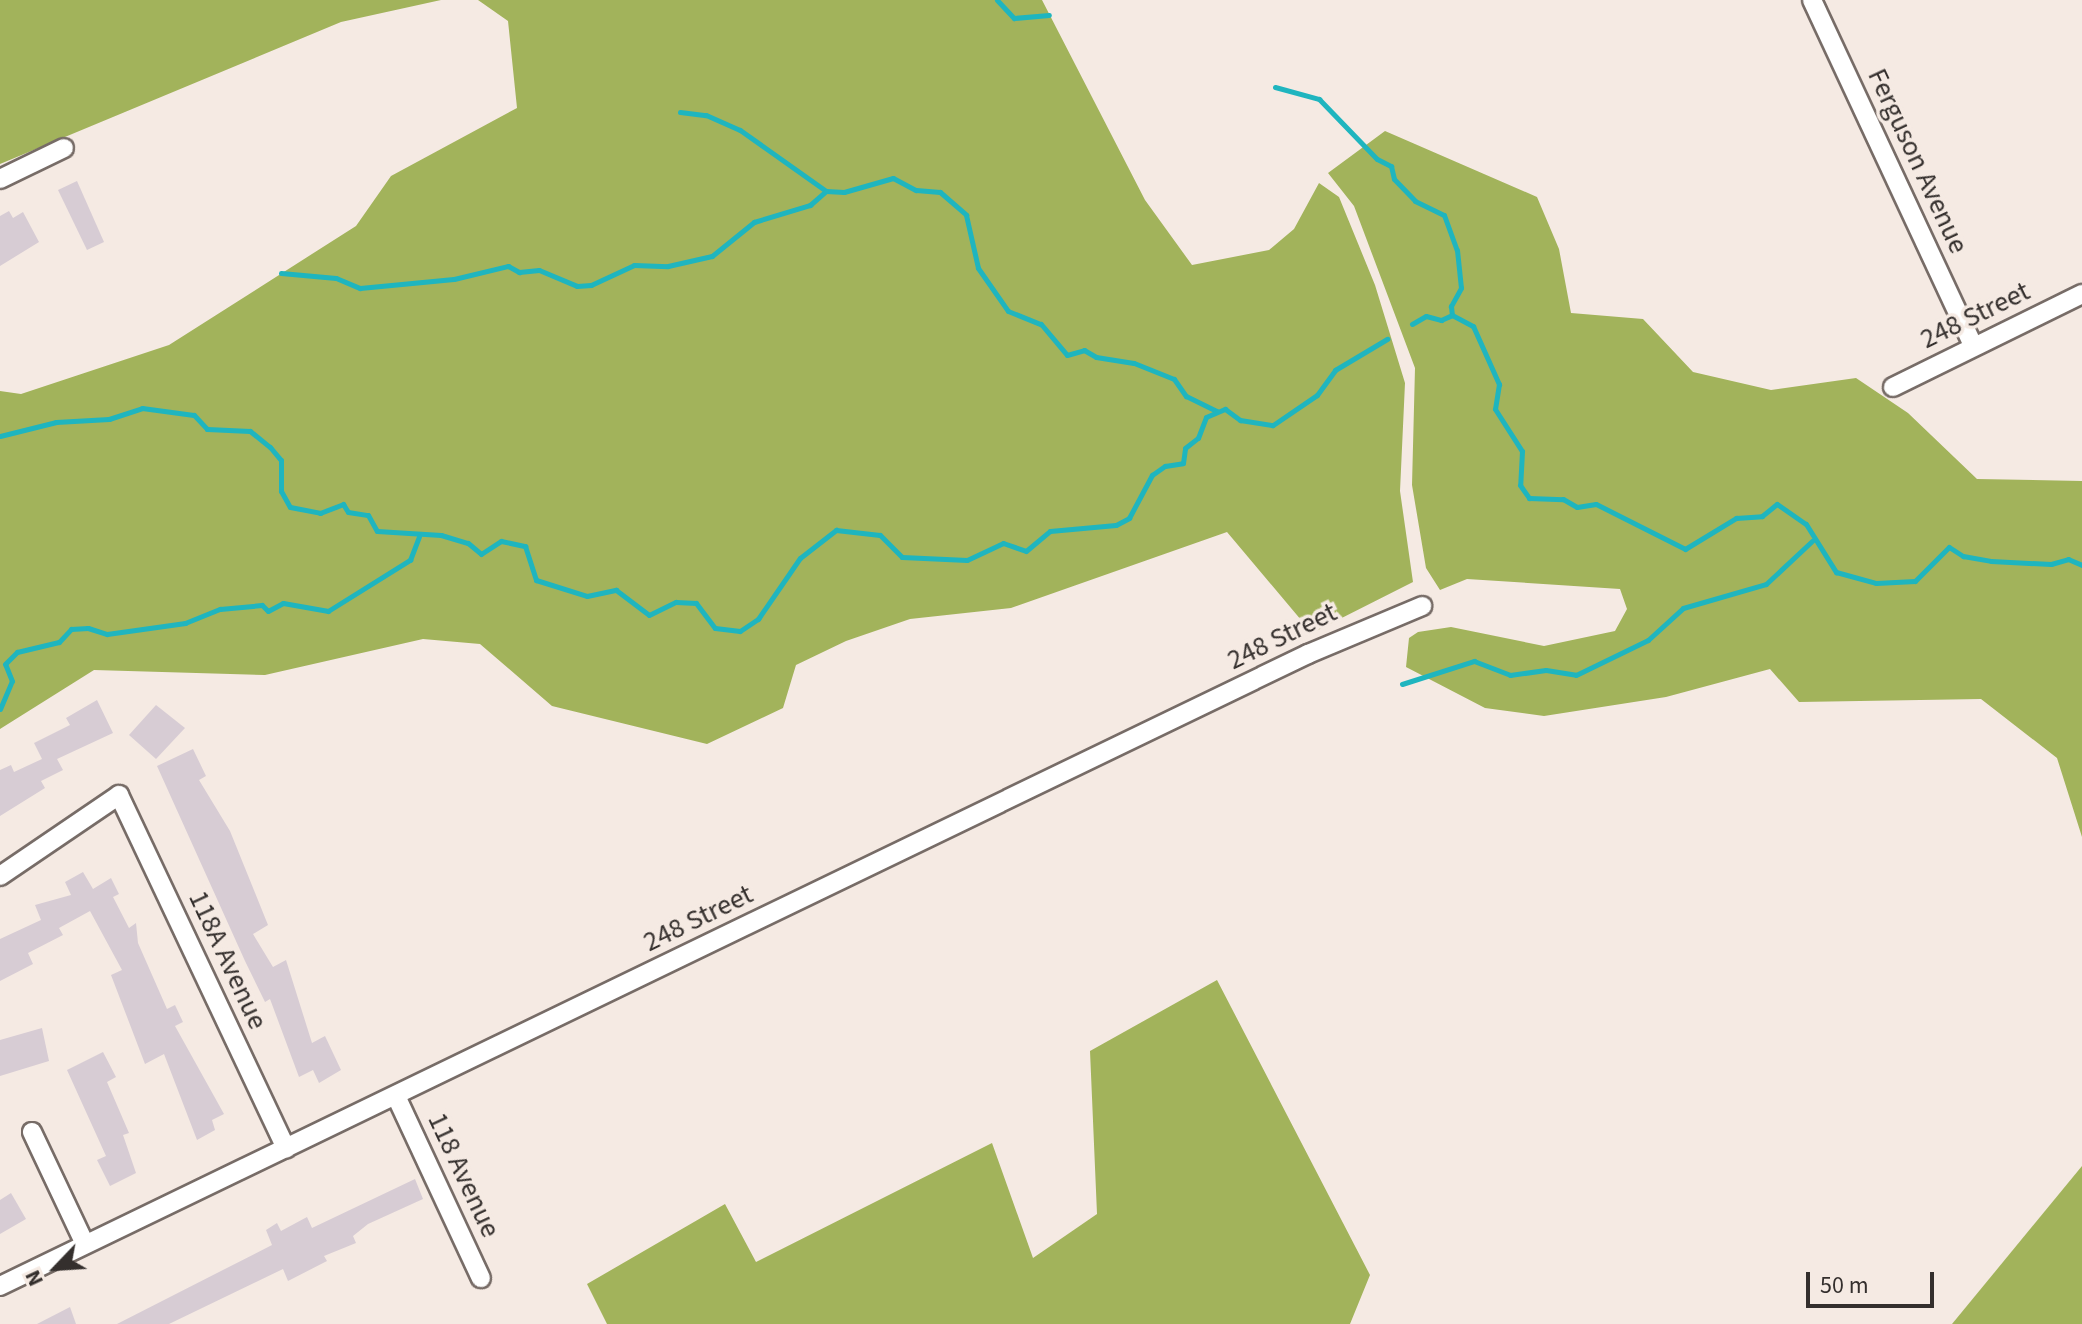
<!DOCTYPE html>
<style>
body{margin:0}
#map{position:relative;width:2082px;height:1324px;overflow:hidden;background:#f5eae3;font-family:"Source Sans 3",sans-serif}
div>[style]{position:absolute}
.forest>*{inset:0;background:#a2b35b}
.stream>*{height:5px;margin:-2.5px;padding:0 2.5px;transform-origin:2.5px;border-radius:2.5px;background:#1fb5bf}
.building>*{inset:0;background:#d7ccd4}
.roads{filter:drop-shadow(2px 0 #776c67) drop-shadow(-2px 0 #776c67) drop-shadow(0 2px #776c67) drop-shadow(0 -2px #776c67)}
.minor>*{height:18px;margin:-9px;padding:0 9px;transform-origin:9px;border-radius:9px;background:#fff}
span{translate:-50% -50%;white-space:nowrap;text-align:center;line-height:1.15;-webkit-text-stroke:7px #f5eae3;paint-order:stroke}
.street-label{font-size:28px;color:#342f2d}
.north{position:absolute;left:16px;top:1228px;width:80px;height:80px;-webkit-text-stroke:6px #f5eae3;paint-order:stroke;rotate:245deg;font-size:22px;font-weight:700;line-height:32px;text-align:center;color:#342f2d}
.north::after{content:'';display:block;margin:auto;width:28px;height:36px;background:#342f2d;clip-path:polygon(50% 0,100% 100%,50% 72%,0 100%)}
.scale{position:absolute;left:1806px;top:1272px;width:128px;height:36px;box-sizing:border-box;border:4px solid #342f2d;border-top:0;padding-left:10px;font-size:24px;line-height:28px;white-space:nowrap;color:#342f2d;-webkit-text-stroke:6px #f5eae3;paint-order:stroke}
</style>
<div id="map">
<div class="forest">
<i style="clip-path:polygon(0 0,441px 0,341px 22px,0 164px)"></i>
<i style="clip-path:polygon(478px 0,1042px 0,1145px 200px,1192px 265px,1269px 250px,1294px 229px,1319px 183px,1339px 197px,1375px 285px,1405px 383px,1400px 491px,1413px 582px,1312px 633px,1227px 532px,1011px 608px,910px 619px,846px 641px,796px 665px,783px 708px,707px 744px,552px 706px,480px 644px,423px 639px,265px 675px,94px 670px,0 729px,0 391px,21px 394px,169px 345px,356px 226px,391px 176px,517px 108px,508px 21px)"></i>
<i style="clip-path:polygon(1385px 131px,1537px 197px,1559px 249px,1571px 313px,1643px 319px,1693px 372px,1771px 390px,1856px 378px,1908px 413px,1977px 479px,2082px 481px,2082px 837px,2057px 758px,1981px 699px,1799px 702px,1770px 669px,1666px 697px,1544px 716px,1485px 708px,1406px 667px,1409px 638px,1418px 632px,1451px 627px,1544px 646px,1615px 631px,1627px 609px,1620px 589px,1467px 579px,1440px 590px,1426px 568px,1412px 485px,1415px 368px,1354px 206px,1328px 173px)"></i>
<i style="clip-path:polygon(1217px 980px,1370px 1275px,1350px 1324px,607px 1324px,587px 1284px,725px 1204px,756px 1262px,992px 1143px,1033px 1258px,1097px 1214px,1090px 1051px)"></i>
<i style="clip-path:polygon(2082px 1166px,2082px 1324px,1952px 1324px)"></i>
</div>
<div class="stream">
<i style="left:997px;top:0;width:25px;rotate:47deg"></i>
<i style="left:1014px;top:18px;width:35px;rotate:-5deg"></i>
<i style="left:1275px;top:87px;width:46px;rotate:15.3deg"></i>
<i style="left:1319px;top:99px;width:83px;rotate:46deg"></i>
<i style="left:1377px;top:159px;width:16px;rotate:27deg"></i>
<i style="left:1391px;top:166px;width:13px;rotate:77deg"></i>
<i style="left:1394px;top:179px;width:30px;rotate:46deg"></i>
<i style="left:1415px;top:201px;width:32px;rotate:26deg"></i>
<i style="left:1444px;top:215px;width:37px;rotate:70deg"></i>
<i style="left:1457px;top:250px;width:38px;rotate:84deg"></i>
<i style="left:1461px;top:288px;width:21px;rotate:119deg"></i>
<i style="left:1451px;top:306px;width:9px;rotate:84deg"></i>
<i style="left:680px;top:112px;width:26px;rotate:7deg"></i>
<i style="left:706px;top:115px;width:37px;rotate:24deg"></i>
<i style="left:740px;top:130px;width:105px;rotate:35.3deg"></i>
<i style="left:826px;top:191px;width:18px;rotate:3deg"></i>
<i style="left:844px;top:192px;width:51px;rotate:-15.9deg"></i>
<i style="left:893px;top:178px;width:26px;rotate:28deg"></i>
<i style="left:916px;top:190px;width:24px;rotate:5deg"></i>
<i style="left:940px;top:192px;width:35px;rotate:41deg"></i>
<i style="left:966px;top:215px;width:54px;rotate:77.2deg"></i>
<i style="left:978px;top:268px;width:52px;rotate:55.1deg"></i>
<i style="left:1008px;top:311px;width:35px;rotate:22deg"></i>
<i style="left:1041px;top:324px;width:40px;rotate:50deg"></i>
<i style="left:1067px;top:355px;width:18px;rotate:-16deg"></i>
<i style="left:1084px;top:350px;width:14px;rotate:30deg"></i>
<i style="left:1096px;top:357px;width:38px;rotate:9deg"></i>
<i style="left:1134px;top:363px;width:43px;rotate:21.8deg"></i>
<i style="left:1174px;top:379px;width:21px;rotate:55deg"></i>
<i style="left:1186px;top:396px;width:34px;rotate:26deg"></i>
<i style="left:281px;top:273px;width:55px;rotate:5.2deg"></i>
<i style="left:336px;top:278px;width:26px;rotate:23deg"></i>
<i style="left:360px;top:288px;width:94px;rotate:-5.5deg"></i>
<i style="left:454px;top:279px;width:56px;rotate:-13.5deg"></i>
<i style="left:508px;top:266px;width:13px;rotate:29deg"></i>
<i style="left:519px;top:272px;width:20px;rotate:-6deg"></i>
<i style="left:539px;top:270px;width:41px;rotate:22.8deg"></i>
<i style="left:577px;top:286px;width:14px;rotate:-4deg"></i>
<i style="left:591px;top:285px;width:47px;rotate:-24.9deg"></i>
<i style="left:634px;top:265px;width:34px;rotate:2deg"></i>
<i style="left:668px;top:266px;width:45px;rotate:-12.8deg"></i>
<i style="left:712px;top:256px;width:54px;rotate:-39deg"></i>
<i style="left:754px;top:222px;width:59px;rotate:-16.9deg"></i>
<i style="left:810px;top:205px;width:21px;rotate:-41deg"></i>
<i style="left:1412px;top:324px;width:16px;rotate:-30deg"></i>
<i style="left:1426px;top:316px;width:16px;rotate:15deg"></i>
<i style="left:1441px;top:320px;width:12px;rotate:-24deg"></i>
<i style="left:1452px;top:315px;width:24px;rotate:28deg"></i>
<i style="left:1473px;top:326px;width:64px;rotate:65.9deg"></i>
<i style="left:1499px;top:384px;width:25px;rotate:99deg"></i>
<i style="left:1495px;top:409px;width:50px;rotate:57.3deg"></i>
<i style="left:1522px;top:451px;width:34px;rotate:93deg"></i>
<i style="left:1520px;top:485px;width:16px;rotate:55deg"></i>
<i style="left:1529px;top:498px;width:34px;rotate:2deg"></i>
<i style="left:1563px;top:499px;width:16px;rotate:30deg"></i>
<i style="left:1577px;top:507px;width:19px;rotate:-9deg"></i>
<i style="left:1596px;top:504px;width:100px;rotate:26.8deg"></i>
<i style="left:1685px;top:549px;width:60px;rotate:-31.3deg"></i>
<i style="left:1736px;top:518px;width:26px;rotate:-4deg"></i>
<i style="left:1762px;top:516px;width:19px;rotate:-39deg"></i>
<i style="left:1777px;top:504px;width:35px;rotate:35deg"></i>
<i style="left:1806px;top:524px;width:57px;rotate:58deg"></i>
<i style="left:1836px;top:572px;width:41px;rotate:15.4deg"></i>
<i style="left:1876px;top:583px;width:39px;rotate:-3deg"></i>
<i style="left:1915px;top:581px;width:48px;rotate:-45deg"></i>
<i style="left:1949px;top:547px;width:17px;rotate:33deg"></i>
<i style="left:1963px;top:556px;width:28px;rotate:10deg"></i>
<i style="left:1991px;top:561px;width:60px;rotate:2.9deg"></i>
<i style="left:2051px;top:564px;width:18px;rotate:-16deg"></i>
<i style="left:2068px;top:559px;width:15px;rotate:23deg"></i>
<i style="left:0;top:436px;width:58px;rotate:-14deg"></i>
<i style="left:56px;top:422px;width:53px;rotate:-3.2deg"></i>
<i style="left:109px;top:419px;width:35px;rotate:-18deg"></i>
<i style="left:142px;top:408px;width:52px;rotate:7.7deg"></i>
<i style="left:194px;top:415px;width:19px;rotate:47deg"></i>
<i style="left:207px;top:429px;width:43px;rotate:2.7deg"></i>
<i style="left:250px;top:431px;width:26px;rotate:39deg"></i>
<i style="left:270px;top:447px;width:17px;rotate:50deg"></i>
<i style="left:281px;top:460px;width:31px;rotate:90deg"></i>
<i style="left:281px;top:491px;width:18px;rotate:61deg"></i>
<i style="left:290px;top:507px;width:31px;rotate:11deg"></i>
<i style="left:320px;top:513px;width:25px;rotate:-21deg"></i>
<i style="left:343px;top:504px;width:9px;rotate:58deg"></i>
<i style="left:348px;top:512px;width:20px;rotate:9deg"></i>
<i style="left:368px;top:515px;width:18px;rotate:61deg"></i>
<i style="left:377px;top:531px;width:64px;rotate:3.6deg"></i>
<i style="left:441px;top:535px;width:28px;rotate:17deg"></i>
<i style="left:468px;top:543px;width:17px;rotate:40deg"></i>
<i style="left:481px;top:554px;width:24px;rotate:-33deg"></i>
<i style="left:501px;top:541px;width:25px;rotate:12deg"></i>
<i style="left:525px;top:546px;width:36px;rotate:72deg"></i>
<i style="left:536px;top:580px;width:53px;rotate:17.4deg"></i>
<i style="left:587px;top:596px;width:30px;rotate:-12deg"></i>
<i style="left:616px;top:590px;width:41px;rotate:37.1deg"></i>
<i style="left:649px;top:615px;width:30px;rotate:-26deg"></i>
<i style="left:676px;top:602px;width:20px;rotate:3deg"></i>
<i style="left:696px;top:603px;width:31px;rotate:53deg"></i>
<i style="left:715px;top:628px;width:25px;rotate:7deg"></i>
<i style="left:740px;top:631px;width:22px;rotate:-34deg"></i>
<i style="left:758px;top:619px;width:74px;rotate:-55.5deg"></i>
<i style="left:800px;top:558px;width:46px;rotate:-37.9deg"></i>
<i style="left:836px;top:530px;width:44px;rotate:6.5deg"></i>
<i style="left:880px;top:535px;width:31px;rotate:45deg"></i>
<i style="left:902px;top:557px;width:65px;rotate:2.6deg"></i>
<i style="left:967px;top:560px;width:40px;rotate:-25deg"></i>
<i style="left:1003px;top:543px;width:24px;rotate:19deg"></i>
<i style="left:1026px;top:551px;width:31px;rotate:-40deg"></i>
<i style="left:1050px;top:531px;width:66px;rotate:-5.2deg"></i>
<i style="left:1116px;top:525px;width:15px;rotate:-28deg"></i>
<i style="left:1129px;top:518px;width:49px;rotate:-61.9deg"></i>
<i style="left:1152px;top:475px;width:16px;rotate:-35deg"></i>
<i style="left:1165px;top:466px;width:18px;rotate:-9deg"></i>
<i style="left:1183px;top:463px;width:15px;rotate:-82deg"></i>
<i style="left:1185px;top:448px;width:16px;rotate:-38deg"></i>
<i style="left:1198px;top:438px;width:22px;rotate:-69deg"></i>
<i style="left:1206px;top:417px;width:21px;rotate:-23deg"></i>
<i style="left:1225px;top:409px;width:19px;rotate:36deg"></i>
<i style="left:1240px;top:420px;width:33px;rotate:9deg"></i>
<i style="left:1273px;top:425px;width:53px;rotate:-34.3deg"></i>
<i style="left:1317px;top:395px;width:31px;rotate:-54deg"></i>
<i style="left:1335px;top:370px;width:61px;rotate:-30.8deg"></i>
<i style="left:1402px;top:684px;width:76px;rotate:-17.7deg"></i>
<i style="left:1474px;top:661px;width:39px;rotate:21deg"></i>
<i style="left:1510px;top:675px;width:36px;rotate:-8deg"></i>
<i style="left:1546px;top:670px;width:30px;rotate:9deg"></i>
<i style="left:1576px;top:675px;width:80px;rotate:-25.9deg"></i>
<i style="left:1648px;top:640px;width:47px;rotate:-42.4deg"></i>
<i style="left:1683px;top:608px;width:86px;rotate:-16.1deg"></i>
<i style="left:1766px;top:584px;width:63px;rotate:-43.1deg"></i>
<i style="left:0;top:709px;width:30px;rotate:-67deg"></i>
<i style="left:12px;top:681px;width:18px;rotate:-112deg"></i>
<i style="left:5px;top:664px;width:17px;rotate:-45deg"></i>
<i style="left:17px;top:652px;width:43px;rotate:-13.4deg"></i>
<i style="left:59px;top:642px;width:18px;rotate:-47deg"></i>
<i style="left:71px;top:629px;width:17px;rotate:-3deg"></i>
<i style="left:88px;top:628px;width:20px;rotate:18deg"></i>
<i style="left:107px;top:634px;width:79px;rotate:-8deg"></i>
<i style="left:185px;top:623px;width:38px;rotate:-22deg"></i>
<i style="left:220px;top:609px;width:42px;rotate:-5.4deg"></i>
<i style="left:262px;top:605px;width:8px;rotate:45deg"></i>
<i style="left:268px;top:611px;width:17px;rotate:-28deg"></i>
<i style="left:283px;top:603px;width:46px;rotate:10.1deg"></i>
<i style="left:328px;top:611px;width:97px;rotate:-31.9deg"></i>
<i style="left:410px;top:560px;width:25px;rotate:-69deg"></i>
</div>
<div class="building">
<i style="clip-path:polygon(77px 181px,104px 242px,87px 250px,58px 190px)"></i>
<i style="clip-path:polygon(9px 211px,13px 218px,23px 212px,39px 242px,0 266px,0 216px)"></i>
<i style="clip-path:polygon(97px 700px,113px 733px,57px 759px,63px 770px,41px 781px,45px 788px,0 816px,0 770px,11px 765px,14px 772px,42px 759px,34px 743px,70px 725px,66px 718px)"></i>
<i style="clip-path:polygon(156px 705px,185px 728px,156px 759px,129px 735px)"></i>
<i style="clip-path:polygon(193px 749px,206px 776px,199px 780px,230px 831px,268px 925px,253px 934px,273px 967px,286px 960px,312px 1043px,325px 1036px,341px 1070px,319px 1083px,313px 1070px,299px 1077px,270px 999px,265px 1002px,245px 961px,157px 766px)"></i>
<i style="clip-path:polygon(83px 872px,93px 889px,111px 878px,119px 894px,113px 897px,129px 928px,136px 923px,138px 943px,167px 1009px,175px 1005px,183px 1022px,175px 1026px,224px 1114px,212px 1120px,215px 1130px,197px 1140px,164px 1054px,145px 1064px,111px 975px,122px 970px,90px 911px,59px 928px,63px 935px,28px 953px,33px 964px,0 981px,0 939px,41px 920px,35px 905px,71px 895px,65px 882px)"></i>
<i style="clip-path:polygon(42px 1028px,49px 1061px,0 1076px,0 1040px)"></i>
<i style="clip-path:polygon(103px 1052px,116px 1077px,107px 1082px,129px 1133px,123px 1135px,136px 1173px,110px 1186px,97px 1160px,106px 1156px,67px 1070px)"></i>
<i style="clip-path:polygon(415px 1179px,423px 1199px,368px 1224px,353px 1236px,356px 1243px,324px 1256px,327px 1261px,288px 1281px,283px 1269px,169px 1324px,117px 1324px,272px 1245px,266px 1230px,277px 1223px,281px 1231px,307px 1217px,312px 1228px)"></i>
<i style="clip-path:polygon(11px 1193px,26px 1219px,0 1234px,0 1200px)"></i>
<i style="clip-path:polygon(70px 1307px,76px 1324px,37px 1324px)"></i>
</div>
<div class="roads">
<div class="minor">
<i style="left:1812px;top:0;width:382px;rotate:65deg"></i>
<i style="left:0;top:179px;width:71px;rotate:-25.8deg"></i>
<i style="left:1893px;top:387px;width:211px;rotate:-26.2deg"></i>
<i style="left:0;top:876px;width:144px;rotate:-34.2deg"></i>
<i style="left:119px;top:795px;width:391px;rotate:64.7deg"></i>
<i style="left:396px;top:1096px;width:201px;rotate:65deg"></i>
<i style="left:32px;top:1132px;width:124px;rotate:64.7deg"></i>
<i style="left:0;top:1286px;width:1453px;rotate:-25.79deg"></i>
<i style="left:1308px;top:654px;width:124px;rotate:-22.8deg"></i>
</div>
</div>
<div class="street-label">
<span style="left:1918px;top:161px;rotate:65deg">Ferguson Avenue</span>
<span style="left:1975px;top:315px;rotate:-26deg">248 Street</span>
<span style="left:1282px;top:636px;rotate:-26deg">248 Street</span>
<span style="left:698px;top:918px;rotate:-26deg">248 Street</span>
<span style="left:228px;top:960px;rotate:65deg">118A Avenue</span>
<span style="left:464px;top:1175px;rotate:65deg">118 Avenue</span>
</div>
<div class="north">N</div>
<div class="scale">50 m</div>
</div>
